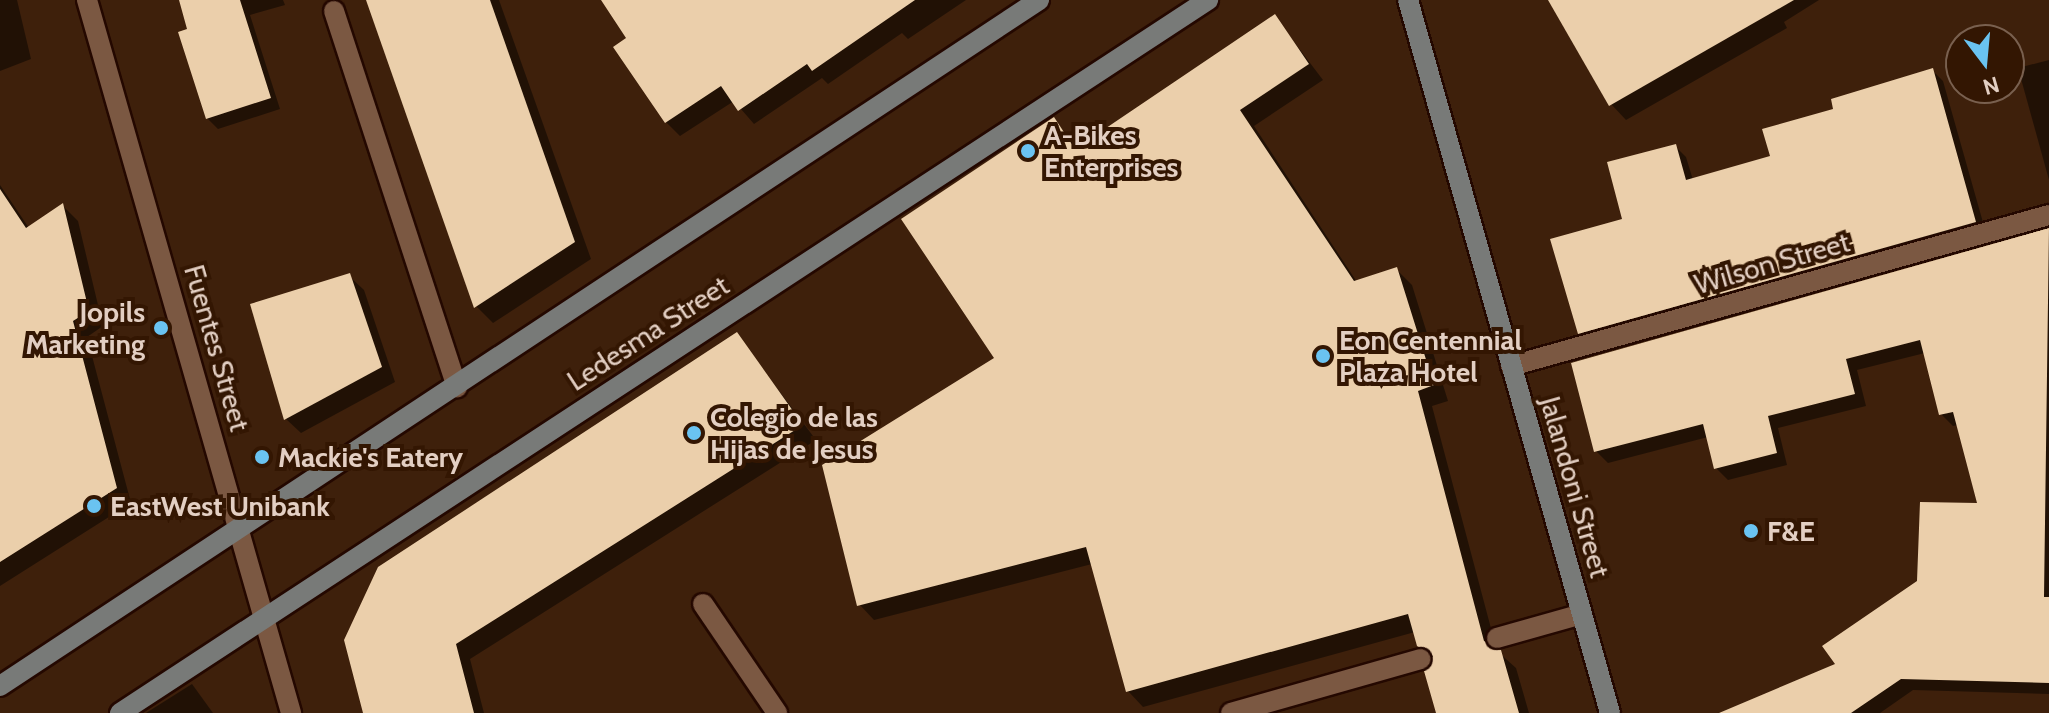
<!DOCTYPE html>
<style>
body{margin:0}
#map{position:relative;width:2049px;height:713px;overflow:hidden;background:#3e200b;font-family:Cabin,sans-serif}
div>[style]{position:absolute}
.shadow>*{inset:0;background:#0007}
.building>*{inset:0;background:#ebcfab}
.roads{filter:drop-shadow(2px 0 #240800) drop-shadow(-2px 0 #240800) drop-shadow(0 2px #240800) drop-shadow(0 -2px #240800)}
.lane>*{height:20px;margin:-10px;padding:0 10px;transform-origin:10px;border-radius:10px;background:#7b5842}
.street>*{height:20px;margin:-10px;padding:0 10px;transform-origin:10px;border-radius:10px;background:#7b5842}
.secondary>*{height:20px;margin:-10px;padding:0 10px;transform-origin:10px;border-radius:10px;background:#787a78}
.dots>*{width:22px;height:22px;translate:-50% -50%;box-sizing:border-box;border:4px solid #331602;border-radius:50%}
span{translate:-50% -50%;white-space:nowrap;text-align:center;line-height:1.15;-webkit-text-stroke:8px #331602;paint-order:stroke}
.poi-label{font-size:28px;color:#e3cfc3;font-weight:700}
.left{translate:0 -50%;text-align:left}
.right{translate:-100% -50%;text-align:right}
.street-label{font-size:28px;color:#e3cfc3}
.north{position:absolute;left:1945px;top:24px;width:80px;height:80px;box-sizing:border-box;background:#331602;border:2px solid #79604f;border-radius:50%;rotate:164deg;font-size:22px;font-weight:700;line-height:32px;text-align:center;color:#e3cfc3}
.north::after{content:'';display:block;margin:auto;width:28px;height:36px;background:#6ac3f1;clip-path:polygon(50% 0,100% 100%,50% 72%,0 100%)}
</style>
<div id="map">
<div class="shadow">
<i style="clip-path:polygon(0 0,17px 0,31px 59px,0 71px)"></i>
<i style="clip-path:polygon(181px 0,283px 0,285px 5px,250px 15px,280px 109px,218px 129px,207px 118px)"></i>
<i style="clip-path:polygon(369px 0,499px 0,591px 259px,493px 323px,476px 306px)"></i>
<i style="clip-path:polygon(603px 0,966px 0,908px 39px,902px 33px,828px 84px,822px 78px,754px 124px,734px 101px,680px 136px,666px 122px,629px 38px)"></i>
<i style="clip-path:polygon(1562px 0,1819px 0,1784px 22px,1787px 28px,1626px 120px,1611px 104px)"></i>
<i style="clip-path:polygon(1275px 17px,1323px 80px,1254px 126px,1357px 282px,1397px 270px,1412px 285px,1448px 401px,1432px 406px,1497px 651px,1516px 668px,1529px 713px,1438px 713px,1433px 660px,1419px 645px,1415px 632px,1143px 707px,1128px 691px,1092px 564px,874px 620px,859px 604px,996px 359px,1054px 120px,1079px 149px)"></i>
<i style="clip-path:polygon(2049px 60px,2049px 180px,2018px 68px)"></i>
<i style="clip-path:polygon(1932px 70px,1943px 81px,1986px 233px,1590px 344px,1579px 333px,1625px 220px,1675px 146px,1686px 157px,1693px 180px,1773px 158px,1836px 110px)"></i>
<i style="clip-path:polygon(0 185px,29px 228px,63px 206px,78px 221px,103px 326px,87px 337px,131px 503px,0 586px)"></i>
<i style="clip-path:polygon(2049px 229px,2049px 694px,1913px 690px,1880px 713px,1758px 713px,1838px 665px,1919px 582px,1979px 505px,1958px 425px,1953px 426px,1941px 414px,1925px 353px,1857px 370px,1866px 406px,1778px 428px,1787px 465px,1728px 480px,1716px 468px,1708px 437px,1608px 463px,1596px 451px,1574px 364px)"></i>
<i style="clip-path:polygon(349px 276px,364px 290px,395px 382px,301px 433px,286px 419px)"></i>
<i style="clip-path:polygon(737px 335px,816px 440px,470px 659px,484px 713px,365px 713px)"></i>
<i style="clip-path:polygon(192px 684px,213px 713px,146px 713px)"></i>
</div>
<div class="building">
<i style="clip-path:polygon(179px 0,240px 0,271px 98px,206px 119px,178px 32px,187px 29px)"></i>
<i style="clip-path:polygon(366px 0,490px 0,575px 242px,474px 308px)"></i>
<i style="clip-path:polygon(601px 0,915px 0,812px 71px,807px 64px,738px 111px,721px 86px,665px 123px,613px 47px,626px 38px)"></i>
<i style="clip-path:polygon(1548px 0,1794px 0,1609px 106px)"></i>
<i style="clip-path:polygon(1275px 14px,1309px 64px,1240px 110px,1354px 281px,1397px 267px,1434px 385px,1418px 391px,1484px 641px,1501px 650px,1519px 713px,1436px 713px,1424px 671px,1433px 656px,1417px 646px,1408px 614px,1126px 692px,1086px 547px,857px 606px,822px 465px,994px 358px,901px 219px,1054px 117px,1075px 149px)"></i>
<i style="clip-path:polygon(1933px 68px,1976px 222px,1578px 334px,1550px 239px,1622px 219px,1607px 162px,1676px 144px,1686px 180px,1770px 156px,1762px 129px,1833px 109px,1831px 99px)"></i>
<i style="clip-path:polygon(0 189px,26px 228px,63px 203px,89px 311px,73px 321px,117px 488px,0 562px)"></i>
<i style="clip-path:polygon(2049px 228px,2044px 597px,2049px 597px,2049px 683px,1901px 679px,1851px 713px,1719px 713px,1835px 664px,1822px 646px,1917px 581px,1920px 502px,1977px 503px,1953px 412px,1939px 415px,1920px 340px,1846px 359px,1855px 394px,1768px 416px,1777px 453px,1714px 469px,1703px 424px,1594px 452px,1571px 363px)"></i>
<i style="clip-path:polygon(350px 273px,382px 367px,284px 420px,250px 304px)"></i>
<i style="clip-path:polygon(737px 332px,803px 425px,456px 644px,474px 713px,363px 713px,344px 640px,378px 567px)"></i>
</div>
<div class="roads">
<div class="lane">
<i style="left:334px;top:11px;width:396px;rotate:71.9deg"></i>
<i style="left:703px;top:604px;width:132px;rotate:55.8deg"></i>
<i style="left:1497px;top:638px;width:88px;rotate:-15.8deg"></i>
<i style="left:1231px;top:713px;width:197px;rotate:-15.9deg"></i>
</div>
<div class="street">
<i style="left:87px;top:0;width:742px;rotate:74.03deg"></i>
<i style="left:1511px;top:366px;width:559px;rotate:-15.68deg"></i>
</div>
<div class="secondary">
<i style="left:1408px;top:0;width:741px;rotate:74.18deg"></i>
<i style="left:0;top:686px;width:1245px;rotate:-33.43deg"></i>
<i style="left:120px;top:713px;width:1301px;rotate:-33.24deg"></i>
</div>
</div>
<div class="dots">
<i style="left:1028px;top:151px;background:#6ac3f1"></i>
<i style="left:161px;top:328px;background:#6ac3f1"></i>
<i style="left:1323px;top:356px;background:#6ac3f1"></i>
<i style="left:694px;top:433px;background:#6ac3f1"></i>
<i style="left:262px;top:457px;background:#6ac3f1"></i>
<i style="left:94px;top:506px;background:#6ac3f1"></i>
<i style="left:1751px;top:531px;background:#6ac3f1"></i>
</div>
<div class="poi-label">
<span class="left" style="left:1044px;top:151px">A-Bikes<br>Enterprises</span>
<span class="right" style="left:145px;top:328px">Jopils<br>Marketing</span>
<span class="left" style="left:1339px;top:356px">Eon Centennial<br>Plaza Hotel</span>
<span class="left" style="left:710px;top:433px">Colegio de las<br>Hijas de Jesus</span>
<span class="left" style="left:278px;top:457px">Mackie's Eatery</span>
<span class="left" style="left:110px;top:506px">EastWest Unibank</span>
<span class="left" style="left:1767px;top:531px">F&amp;E</span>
</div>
<div class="street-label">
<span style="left:1772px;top:263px;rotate:-16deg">Wilson Street</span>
<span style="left:648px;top:333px;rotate:-33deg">Ledesma Street</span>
<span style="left:217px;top:348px;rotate:74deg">Fuentes Street</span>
<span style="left:1575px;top:487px;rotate:74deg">Jalandoni Street</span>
</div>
<div class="north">N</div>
</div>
